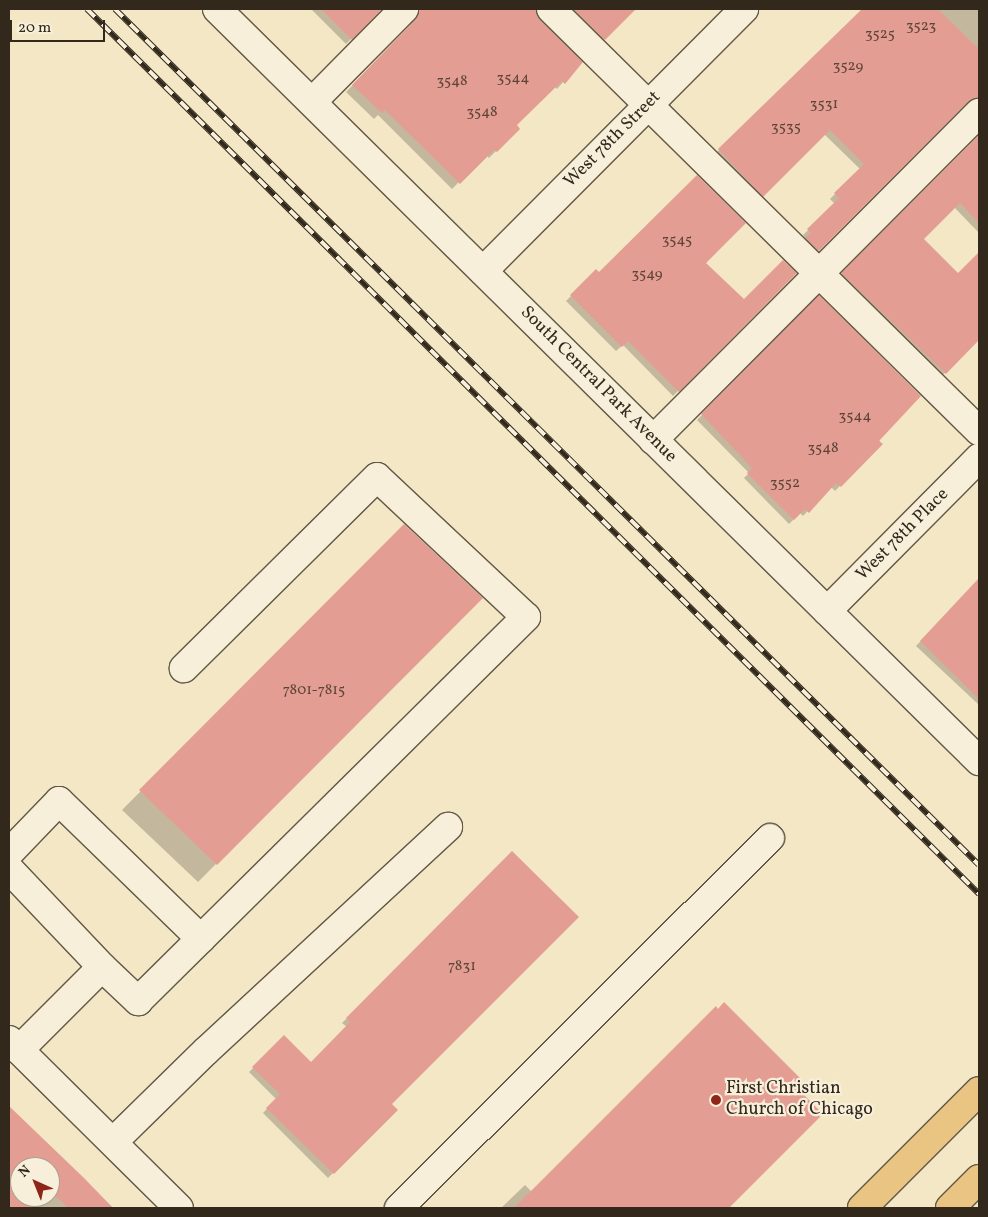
<!DOCTYPE html>
<style>
body{margin:0}
#map{position:relative;width:988px;height:1217px;overflow:hidden;background:#f4e7c6;font-family:Vollkorn,serif}
div>[style]{position:absolute}
.shadow>*{inset:0;background:#0003}
.building>*{inset:0;background:#e39d93}
.roads{filter:drop-shadow(1px 0 #625846) drop-shadow(-1px 0 #625846) drop-shadow(0 1px #625846) drop-shadow(0 -1px #625846)}
.minor>*{height:28px;margin:-14px;padding:0 14px;transform-origin:14px;border-radius:14px;background:#f8efda}
.major>*{height:28px;margin:-14px;padding:0 14px;transform-origin:14px;border-radius:14px;background:#eac483}
.rail>*{height:5.5px;margin-top:-2.75px;transform-origin:0;background:repeating-linear-gradient(90deg,#f8efda 0 11px,#32281b 0 22px);box-sizing:border-box;border-block:1px solid #32281b}
.dots>*{width:14px;height:14px;translate:-50% -50%;box-sizing:border-box;border:2px solid #f8efda;border-radius:50%}
span{translate:-50% -50%;white-space:nowrap;text-align:center;line-height:1.15;-webkit-text-stroke:4.5px #f8efda;paint-order:stroke}
.number-label{font-size:15px;color:#5e4539}
.number-label span{-webkit-text-stroke-width:0}
.street-label{font-size:18px;color:#32281b}
.poi-label{font-size:18px;color:#32281b}
.left{translate:0 -50%;text-align:left}
.frame{position:absolute;inset:0;border:10px solid #32281b;pointer-events:none}
.north{position:absolute;left:10px;top:1157px;width:50px;height:50px;box-sizing:border-box;background:#f8efda;border:1px solid #a99f8e;border-radius:50%;rotate:316deg;font-size:14px;font-weight:700;line-height:20px;text-align:center;color:#32281b}
.north::after{content:'';display:block;margin:auto;width:18px;height:22px;background:#8f2418;clip-path:polygon(50% 0,100% 100%,50% 72%,0 100%)}
.scale{position:absolute;left:10px;top:20px;width:95px;height:22px;box-sizing:border-box;border:2px solid #32281b;border-top:0;padding-left:6px;font-size:15px;line-height:18px;white-space:nowrap;color:#32281b;-webkit-text-stroke:4px #f8efda;paint-order:stroke}
</style>
<div id="map">
<div class="shadow">
<i style="clip-path:polygon(311px 9px,381px 9px,346px 44px)"></i>
<i style="clip-path:polygon(418px 9px,425px 13px,429px 9px,476px 9px,458px 27px,536px 15px,581px 62px,557px 89px,555px 87px,515px 125px,518px 129px,489px 158px,486px 155px,452px 189px,378px 115px,374px 119px,346px 92px,409px 28px)"></i>
<i style="clip-path:polygon(562px 9px,632px 9px,599px 44px)"></i>
<i style="clip-path:polygon(863px 9px,979px 9px,979px 105px,969px 102px,961px 107px,813px 255px,801px 244px,806px 239px,803px 235px,835px 204px,830px 199px,860px 169px,824px 134px,758px 201px,714px 155px)"></i>
<i style="clip-path:polygon(979px 137px,979px 233px,954px 207px,922px 239px,958px 275px,979px 254px,979px 338px,940px 378px,837px 279px)"></i>
<i style="clip-path:polygon(705px 263px,744px 301px,795px 273px,673px 396px,623px 345px,616px 351px,566px 301px,596px 271px,599px 274px)"></i>
<i style="clip-path:polygon(819px 297px,881px 444px,835px 491px,831px 487px,803px 516px,800px 513px,789px 524px,744px 478px,749px 473px,697px 420px)"></i>
<i style="clip-path:polygon(404px 526px,481px 598px,198px 882px,122px 810px)"></i>
<i style="clip-path:polygon(979px 584px,979px 705px,916px 646px,974px 585px)"></i>
<i style="clip-path:polygon(512px 853px,390px 1104px,396px 1110px,328px 1178px,263px 1113px,276px 1099px,249px 1072px,284px 1037px,311px 1063px,347px 1027px,342px 1023px)"></i>
<i style="clip-path:polygon(794px 1086px,822px 1114px,728px 1208px,501px 1208px,525px 1185px,532px 1192px)"></i>
<i style="clip-path:polygon(evenodd,9px 1107px,113px 1208px,9px 1208px,9px 1107px,20px 1167px,50px 1167px,50px 1197px,20px 1197px,20px 1167px)"></i>
</div>
<div class="building">
<i style="clip-path:polygon(321px 9px,382px 9px,352px 40px)"></i>
<i style="clip-path:polygon(419px 9px,536px 9px,540px 20px,583px 62px,565px 84px,562px 81px,517px 125px,520px 129px,497px 152px,494px 150px,460px 184px,385px 110px,382px 113px,352px 85px,415px 20px)"></i>
<i style="clip-path:polygon(573px 9px,636px 9px,605px 40px)"></i>
<i style="clip-path:polygon(862px 9px,938px 9px,979px 49px,979px 98px,968px 102px,819px 251px,805px 238px,811px 233px,807px 229px,839px 198px,834px 193px,864px 164px,830px 130px,763px 197px,718px 149px)"></i>
<i style="clip-path:polygon(979px 135px,979px 223px,960px 203px,924px 239px,958px 273px,979px 252px,979px 340px,946px 374px,841px 273px)"></i>
<i style="clip-path:polygon(697px 175px,746px 223px,706px 263px,744px 299px,783px 260px,797px 273px,679px 392px,628px 341px,622px 347px,570px 295px,596px 269px,599px 272px)"></i>
<i style="clip-path:polygon(819px 295px,921px 396px,879px 441px,883px 444px,841px 487px,836px 483px,809px 513px,805px 509px,794px 520px,747px 473px,752px 468px,701px 414px)"></i>
<i style="clip-path:polygon(404px 524px,483px 598px,217px 865px,139px 790px)"></i>
<i style="clip-path:polygon(979px 578px,979px 699px,920px 641px)"></i>
<i style="clip-path:polygon(512px 851px,579px 917px,392px 1104px,398px 1110px,334px 1174px,266px 1108px,280px 1094px,252px 1067px,284px 1035px,311px 1062px,350px 1022px,346px 1018px)"></i>
<i style="clip-path:polygon(724px 1002px,802px 1080px,795px 1086px,823px 1114px,729px 1208px,514px 1208px,716px 1006px,718px 1009px)"></i>
<i style="clip-path:polygon(9px 1106px,84px 1178px,113px 1208px,68px 1208px,50px 1191px,50px 1167px,20px 1167px,20px 1197px,44px 1197px,32px 1208px,9px 1208px)"></i>
</div>
<div class="roads">
<div class="minor">
<i style="left:217px;top:9px;width:1071px;rotate:44.62deg"></i>
<i style="left:551px;top:9px;width:601px;rotate:44.6deg"></i>
<i style="left:312px;top:102px;width:131px;rotate:-45.3deg"></i>
<i style="left:483px;top:271px;width:370px;rotate:-45.1deg"></i>
<i style="left:653px;top:440px;width:462px;rotate:-45.1deg"></i>
<i style="left:827px;top:611px;width:216px;rotate:-45.2deg"></i>
<i style="left:9px;top:853px;width:72px;rotate:-46.1deg"></i>
<i style="left:59px;top:801px;width:198px;rotate:44.2deg"></i>
<i style="left:9px;top:869px;width:135px;rotate:46.5deg"></i>
<i style="left:9px;top:1040px;width:239px;rotate:44.7deg"></i>
<i style="left:19px;top:1050px;width:117px;rotate:-45deg"></i>
<i style="left:102px;top:967px;width:50px;rotate:43.4deg"></i>
<i style="left:138px;top:1001px;width:546px;rotate:-44.7deg"></i>
<i style="left:526px;top:617px;width:204px;rotate:-136.8deg"></i>
<i style="left:377px;top:477px;width:272px;rotate:135.3deg"></i>
<i style="left:113px;top:1142px;width:130px;rotate:-44.4deg"></i>
<i style="left:206px;top:1051px;width:330px;rotate:-42.8deg"></i>
<i style="left:399px;top:1208px;width:524px;rotate:-44.92deg"></i>
</div>
<div class="major">
<i style="left:862px;top:1208px;width:165px;rotate:-45deg"></i>
<i style="left:950px;top:1208px;width:41px;rotate:-45deg"></i>
</div>
</div>
<div class="rail">
<i style="left:87px;top:9px;width:1257px;rotate:44.77deg"></i>
<i style="left:115px;top:9px;width:1216px;rotate:44.73deg"></i>
</div>
<div class="dots">
<i style="left:716px;top:1100px;background:#8f2418"></i>
</div>
<div class="number-label">
<span style="left:921px;top:27px">3523</span>
<span style="left:880px;top:35px">3525</span>
<span style="left:848px;top:67px">3529</span>
<span style="left:513px;top:79px">3544</span>
<span style="left:452px;top:82px">3548</span>
<span style="left:824px;top:105px">3531</span>
<span style="left:482px;top:113px">3548</span>
<span style="left:786px;top:128px">3535</span>
<span style="left:677px;top:241px">3545</span>
<span style="left:647px;top:275px">3549</span>
<span style="left:855px;top:417px">3544</span>
<span style="left:823px;top:449px">3548</span>
<span style="left:785px;top:484px">3552</span>
<span style="left:314px;top:691px">7801-7815</span>
<span style="left:462px;top:967px">7831</span>
</div>
<div class="street-label">
<span style="left:613px;top:140px;rotate:-45deg">West 78th Street</span>
<span style="left:598px;top:385px;rotate:45deg">South Central Park Avenue</span>
<span style="left:903px;top:535px;rotate:-45deg">West 78th Place</span>
</div>
<div class="poi-label">
<span class="left" style="left:726px;top:1100px">First Christian<br>Church of Chicago</span>
</div>
<div class="frame"></div>
<div class="north">N</div>
<div class="scale">20 m</div>
</div>
